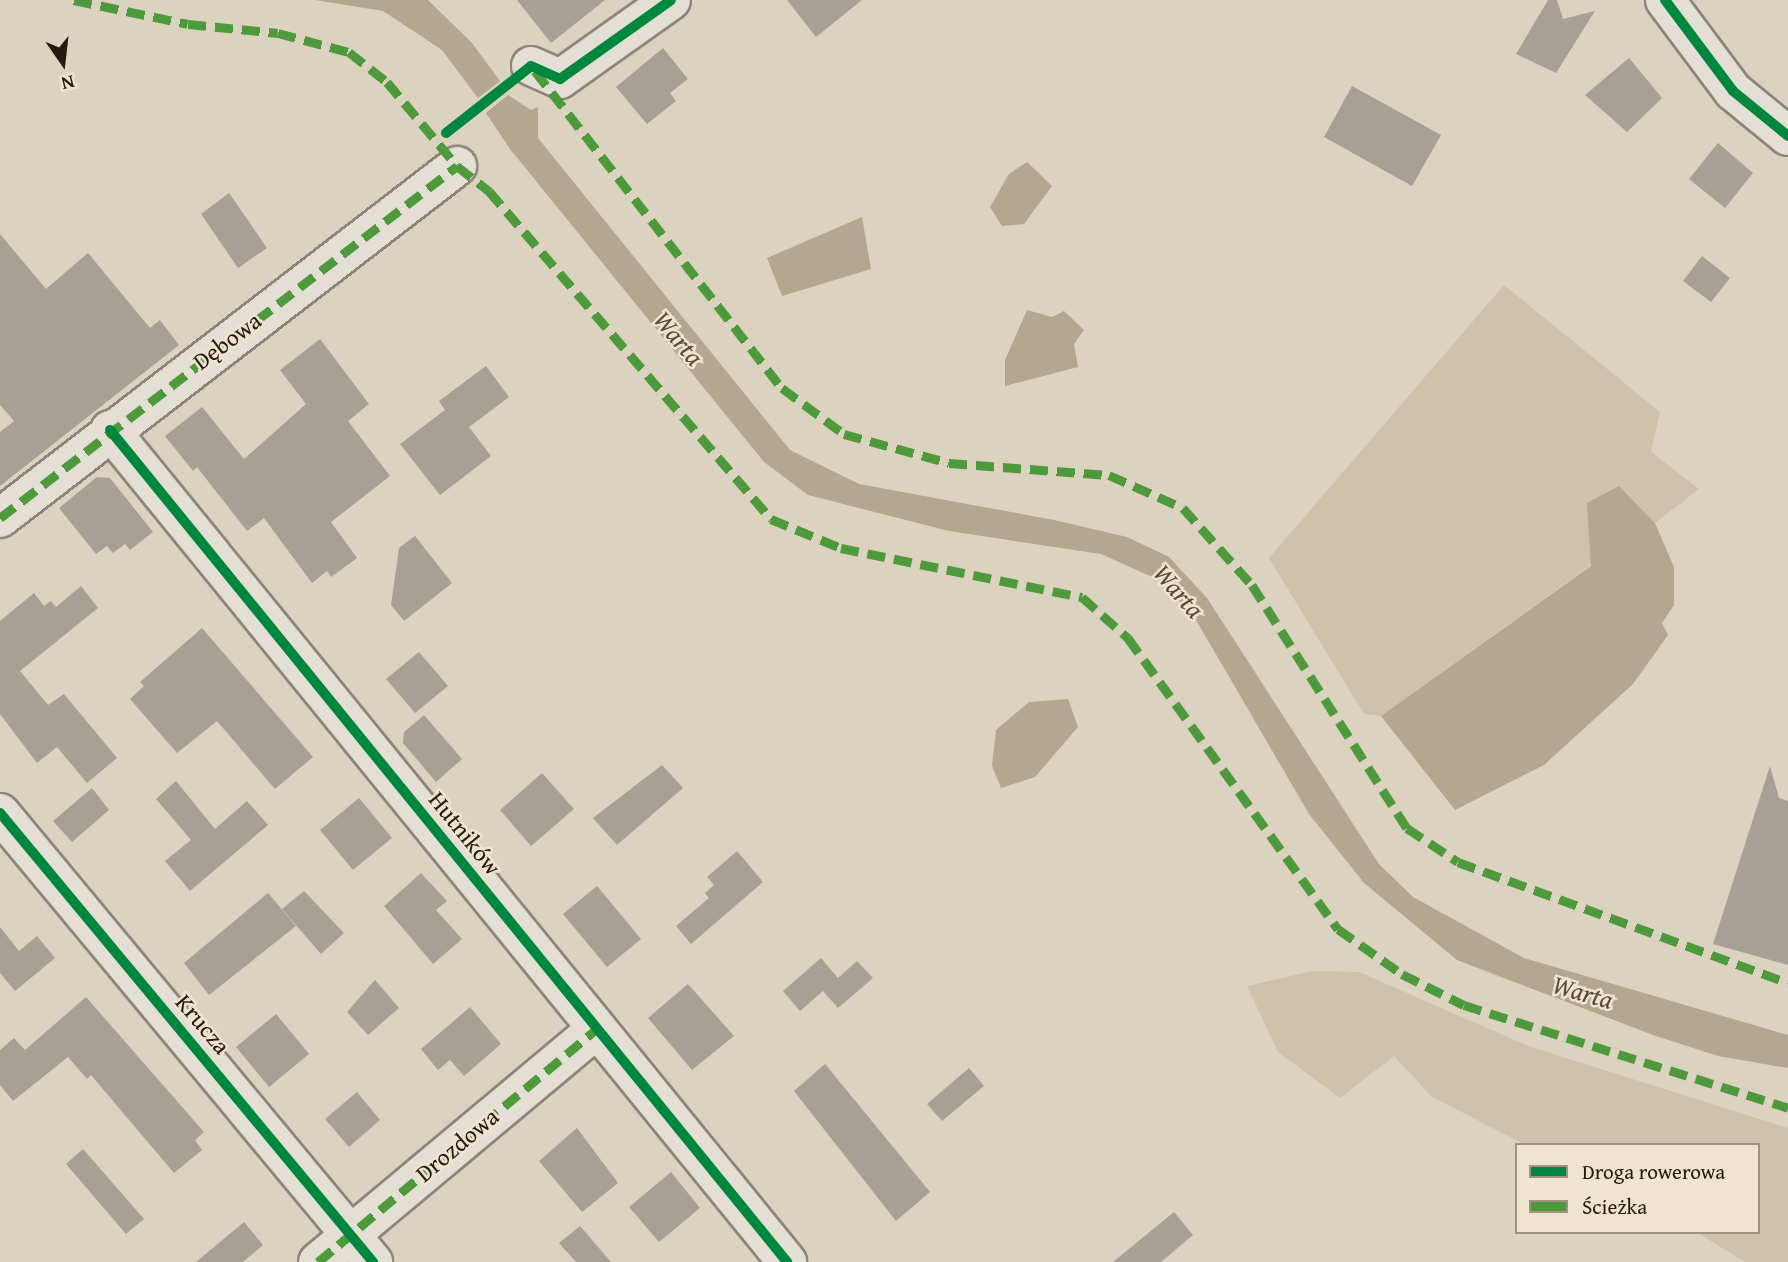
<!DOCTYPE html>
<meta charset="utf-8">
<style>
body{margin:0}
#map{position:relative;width:1788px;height:1262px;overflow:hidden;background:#dbd2c0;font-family:"Gentium Book Plus",serif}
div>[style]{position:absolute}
.green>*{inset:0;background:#cfc2aa}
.water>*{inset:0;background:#b4a790}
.building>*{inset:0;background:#a7a094}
.roads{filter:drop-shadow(2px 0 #8c867a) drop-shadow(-2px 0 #8c867a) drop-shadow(0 2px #8c867a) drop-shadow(0 -2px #8c867a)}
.minor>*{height:38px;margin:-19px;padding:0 19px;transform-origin:19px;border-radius:19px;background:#e4dfd5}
.quiet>*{height:9px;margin-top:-4.5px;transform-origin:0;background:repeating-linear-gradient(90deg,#4e993b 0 18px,transparent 0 27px)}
.cycleway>*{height:10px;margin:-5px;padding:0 5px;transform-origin:5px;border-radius:5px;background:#00873e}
span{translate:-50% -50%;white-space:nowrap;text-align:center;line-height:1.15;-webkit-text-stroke:5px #efe4cf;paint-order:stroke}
.street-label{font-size:24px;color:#251a0d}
.water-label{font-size:26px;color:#584b39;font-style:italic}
.legend{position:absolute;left:1515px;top:1143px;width:245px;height:91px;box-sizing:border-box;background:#efe4cf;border:2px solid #9e9381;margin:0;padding:9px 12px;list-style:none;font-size:21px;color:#251a0d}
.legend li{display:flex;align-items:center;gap:14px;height:35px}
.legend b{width:35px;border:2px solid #9e9381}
.north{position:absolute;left:28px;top:28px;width:70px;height:70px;-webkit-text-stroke:5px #efe4cf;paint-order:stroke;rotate:166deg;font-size:19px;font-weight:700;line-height:28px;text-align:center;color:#251a0d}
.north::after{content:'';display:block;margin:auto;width:24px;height:32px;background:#251a0d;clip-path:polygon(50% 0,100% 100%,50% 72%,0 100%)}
</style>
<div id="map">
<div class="green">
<i style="clip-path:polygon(1504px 285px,1660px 412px,1651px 452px,1699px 489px,1655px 523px,1619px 486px,1591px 565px,1381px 716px,1364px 714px,1269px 558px)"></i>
<i style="clip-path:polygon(1313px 971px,1359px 972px,1528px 1046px,1788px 1128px,1788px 1262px,1745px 1262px,1696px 1232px,1758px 1232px,1758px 1145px,1526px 1145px,1432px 1097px,1394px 1056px,1340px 1098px,1278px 1052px,1247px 986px)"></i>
</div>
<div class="water">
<i style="clip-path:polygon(315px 0,428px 0,472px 43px,500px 81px,478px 98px,442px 50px,383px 11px)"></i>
<i style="clip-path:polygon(508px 95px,531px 110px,538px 107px,538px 138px,790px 450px,859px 484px,1054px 520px,1127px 537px,1169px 557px,1207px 598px,1379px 864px,1413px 897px,1524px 958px,1788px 1035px,1788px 1068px,1718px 1056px,1653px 1035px,1457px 960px,1364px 883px,1309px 814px,1196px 620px,1161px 581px,1101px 554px,949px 531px,808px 495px,764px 462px,510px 149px,486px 113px)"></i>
<i style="clip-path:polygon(1027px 162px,1052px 186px,1024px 224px,1002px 226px,990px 207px,1009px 174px)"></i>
<i style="clip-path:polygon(862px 217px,871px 269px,782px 296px,767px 258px)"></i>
<i style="clip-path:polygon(1027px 310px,1052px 317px,1064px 311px,1084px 330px,1074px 344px,1078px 367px,1005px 386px,1005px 360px)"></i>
<i style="clip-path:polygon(1619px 486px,1655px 523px,1674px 567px,1674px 605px,1662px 623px,1668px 635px,1633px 684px,1544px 765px,1455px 810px,1381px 716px,1591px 566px,1587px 503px)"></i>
<i style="clip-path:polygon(1068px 699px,1078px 727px,1035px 777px,1001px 788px,992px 766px,996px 730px,1029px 702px)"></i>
</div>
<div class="building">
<i style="clip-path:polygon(517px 0,605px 0,551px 43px)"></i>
<i style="clip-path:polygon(787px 0,862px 0,816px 37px)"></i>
<i style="clip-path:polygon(1548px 0,1557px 0,1563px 19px,1595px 11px,1556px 73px,1516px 54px)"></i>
<i style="clip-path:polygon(663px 48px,688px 79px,670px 93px,676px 101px,647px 124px,616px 87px)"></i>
<i style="clip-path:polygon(1629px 58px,1662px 98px,1627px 132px,1585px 95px)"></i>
<i style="clip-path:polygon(1352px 86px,1441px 135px,1412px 186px,1324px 137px)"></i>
<i style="clip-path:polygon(1718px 143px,1753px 173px,1725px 208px,1689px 179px)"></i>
<i style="clip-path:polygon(229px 193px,267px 248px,238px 268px,201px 214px)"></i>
<i style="clip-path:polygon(0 234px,46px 289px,88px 253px,150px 328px,160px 320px,179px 345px,0 486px,0 432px,14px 421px,0 405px)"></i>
<i style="clip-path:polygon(1702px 256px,1730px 278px,1711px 302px,1683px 281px)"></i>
<i style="clip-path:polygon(320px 339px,369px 404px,348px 421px,390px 476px,331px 522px,357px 558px,331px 577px,327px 571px,312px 583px,264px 518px,247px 531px,197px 467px,193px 471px,165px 436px,202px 407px,244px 459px,306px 404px,280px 370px)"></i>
<i style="clip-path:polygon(486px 366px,509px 397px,469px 427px,491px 456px,440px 495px,400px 444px,445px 410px,439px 401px)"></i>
<i style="clip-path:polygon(97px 477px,110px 478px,153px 532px,130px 550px,125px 544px,113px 553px,107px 546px,96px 554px,59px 508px)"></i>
<i style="clip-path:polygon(415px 536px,452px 583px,404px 621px,391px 605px,399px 548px)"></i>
<i style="clip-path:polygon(81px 586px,98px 608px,20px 671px,48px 705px,64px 694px,117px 758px,87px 783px,57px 747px,37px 763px,0 714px,0 621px,34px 593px,44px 606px,51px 601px,56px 607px)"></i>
<i style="clip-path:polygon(202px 628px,313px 757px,275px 789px,217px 721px,177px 753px,130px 699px,144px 686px,140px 682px)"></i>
<i style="clip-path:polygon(419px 652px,448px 686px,415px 713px,386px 679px)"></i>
<i style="clip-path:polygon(424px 715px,462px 759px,436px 782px,403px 743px,404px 732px)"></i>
<i style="clip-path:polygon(662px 765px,683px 788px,617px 845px,593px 818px)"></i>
<i style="clip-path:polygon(1770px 766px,1779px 798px,1788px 801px,1788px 965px,1713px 944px)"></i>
<i style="clip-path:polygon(542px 773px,574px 809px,531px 846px,500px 810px)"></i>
<i style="clip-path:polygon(176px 781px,215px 829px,247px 801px,268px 825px,190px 891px,165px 861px,191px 840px,156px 799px)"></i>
<i style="clip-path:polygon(92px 788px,109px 810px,72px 842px,53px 821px)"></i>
<i style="clip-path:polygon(359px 798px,392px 838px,353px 870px,320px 830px)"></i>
<i style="clip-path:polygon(737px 851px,763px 882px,691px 944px,676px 926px,709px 898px,705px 893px,714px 885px,707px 877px)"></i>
<i style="clip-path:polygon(421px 873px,447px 901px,436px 910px,462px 939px,433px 964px,384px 906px)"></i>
<i style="clip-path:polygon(597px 886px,641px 939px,607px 967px,563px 914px)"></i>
<i style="clip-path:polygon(304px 891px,344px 933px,321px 954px,282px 909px)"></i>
<i style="clip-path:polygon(268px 893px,296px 926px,209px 995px,184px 963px)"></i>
<i style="clip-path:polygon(0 927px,19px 951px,37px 936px,55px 958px,15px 991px,0 973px)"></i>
<i style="clip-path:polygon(821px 958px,838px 978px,857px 961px,873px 978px,838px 1008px,823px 991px,800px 1011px,783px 991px)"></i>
<i style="clip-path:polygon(375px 980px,399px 1008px,368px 1035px,347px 1012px)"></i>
<i style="clip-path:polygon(688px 984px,734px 1036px,692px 1070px,648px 1018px)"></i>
<i style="clip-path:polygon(86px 997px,204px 1132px,195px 1140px,202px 1150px,174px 1173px,91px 1075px,87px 1079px,68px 1057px,13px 1101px,0 1085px,0 1050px,14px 1038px,25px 1050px)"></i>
<i style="clip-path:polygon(470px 1007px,501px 1044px,464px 1076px,450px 1060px,438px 1070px,421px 1049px)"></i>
<i style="clip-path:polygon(276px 1014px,309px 1054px,269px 1087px,236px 1047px)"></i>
<i style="clip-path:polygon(825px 1064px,930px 1192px,896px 1221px,794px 1091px)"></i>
<i style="clip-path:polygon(969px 1068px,984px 1086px,942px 1121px,927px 1104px)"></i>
<i style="clip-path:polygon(357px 1092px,380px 1120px,349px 1147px,325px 1119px)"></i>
<i style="clip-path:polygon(577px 1128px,618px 1183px,582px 1212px,539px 1161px)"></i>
<i style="clip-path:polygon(83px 1149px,144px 1219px,126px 1234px,66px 1164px)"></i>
<i style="clip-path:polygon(671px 1172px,700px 1208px,659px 1242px,629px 1207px)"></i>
<i style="clip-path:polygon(1174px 1212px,1193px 1235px,1161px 1262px,1113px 1262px)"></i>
<i style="clip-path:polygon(244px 1222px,263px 1245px,243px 1262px,196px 1262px)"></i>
<i style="clip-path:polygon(580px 1226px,611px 1262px,576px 1262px,559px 1243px)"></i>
</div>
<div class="roads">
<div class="minor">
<i style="left:1665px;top:0;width:114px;rotate:53.2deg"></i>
<i style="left:1733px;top:91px;width:71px;rotate:39.3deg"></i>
<i style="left:531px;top:66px;width:32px;rotate:24deg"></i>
<i style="left:560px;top:79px;width:136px;rotate:-35.4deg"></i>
<i style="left:110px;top:430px;width:1073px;rotate:50.86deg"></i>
<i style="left:0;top:518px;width:577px;rotate:-37.6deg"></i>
<i style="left:0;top:813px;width:584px;rotate:50.28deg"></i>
<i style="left:318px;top:1262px;width:363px;rotate:-39.9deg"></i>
</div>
</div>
<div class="quiet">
<i style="left:74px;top:0;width:116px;rotate:11.9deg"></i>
<i style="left:188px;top:24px;width:90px;rotate:5.7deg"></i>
<i style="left:278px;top:33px;width:73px;rotate:15deg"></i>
<i style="left:349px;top:52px;width:48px;rotate:38.3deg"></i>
<i style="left:387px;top:82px;width:109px;rotate:50.2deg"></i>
<i style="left:457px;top:166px;width:41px;rotate:38deg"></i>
<i style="left:489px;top:191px;width:433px;rotate:49.3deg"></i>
<i style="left:771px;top:519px;width:76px;rotate:22.5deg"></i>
<i style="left:841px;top:548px;width:246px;rotate:11.5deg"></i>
<i style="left:1082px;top:597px;width:62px;rotate:41.7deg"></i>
<i style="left:1128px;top:638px;width:359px;rotate:54.2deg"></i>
<i style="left:1338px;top:929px;width:78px;rotate:35.1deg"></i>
<i style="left:1402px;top:974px;width:69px;rotate:26.6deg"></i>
<i style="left:1464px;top:1005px;width:340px;rotate:17.6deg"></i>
<i style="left:535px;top:71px;width:402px;rotate:52.1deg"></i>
<i style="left:782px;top:388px;width:77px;rotate:36.6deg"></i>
<i style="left:844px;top:434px;width:109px;rotate:15.4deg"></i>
<i style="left:949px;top:463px;width:160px;rotate:4.3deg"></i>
<i style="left:1109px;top:475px;width:81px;rotate:24deg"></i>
<i style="left:1183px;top:508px;width:103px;rotate:48.1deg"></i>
<i style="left:1252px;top:585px;width:288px;rotate:57.5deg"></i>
<i style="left:1407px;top:828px;width:61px;rotate:33.7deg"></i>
<i style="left:1458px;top:862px;width:351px;rotate:20.1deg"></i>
<i style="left:0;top:518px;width:577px;rotate:-37.6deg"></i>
<i style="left:318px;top:1262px;width:363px;rotate:-39.9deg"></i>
</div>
<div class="cycleway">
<i style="left:1665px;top:0;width:114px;rotate:53.2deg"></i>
<i style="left:1733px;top:91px;width:71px;rotate:39.3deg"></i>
<i style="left:446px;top:133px;width:108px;rotate:-38.2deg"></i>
<i style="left:531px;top:66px;width:32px;rotate:24deg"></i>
<i style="left:560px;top:79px;width:136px;rotate:-35.4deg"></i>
<i style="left:110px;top:430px;width:1073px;rotate:50.86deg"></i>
<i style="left:0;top:813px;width:584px;rotate:50.28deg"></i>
</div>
<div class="street-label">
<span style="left:227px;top:341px;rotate:-37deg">Dębowa</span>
<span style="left:465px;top:833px;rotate:51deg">Hutników</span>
<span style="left:203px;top:1024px;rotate:50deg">Krucza</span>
<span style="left:457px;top:1145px;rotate:-40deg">Drozdowa</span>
</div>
<div class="water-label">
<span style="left:679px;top:338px;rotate:50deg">Warta</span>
<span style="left:1179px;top:591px;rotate:49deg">Warta</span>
<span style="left:1583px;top:992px;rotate:16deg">Warta</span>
</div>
<ul class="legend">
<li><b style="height:9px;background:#00873e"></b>Droga rowerowa</li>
<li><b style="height:9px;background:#4e993b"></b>Ścieżka</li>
</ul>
<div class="north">N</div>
</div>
